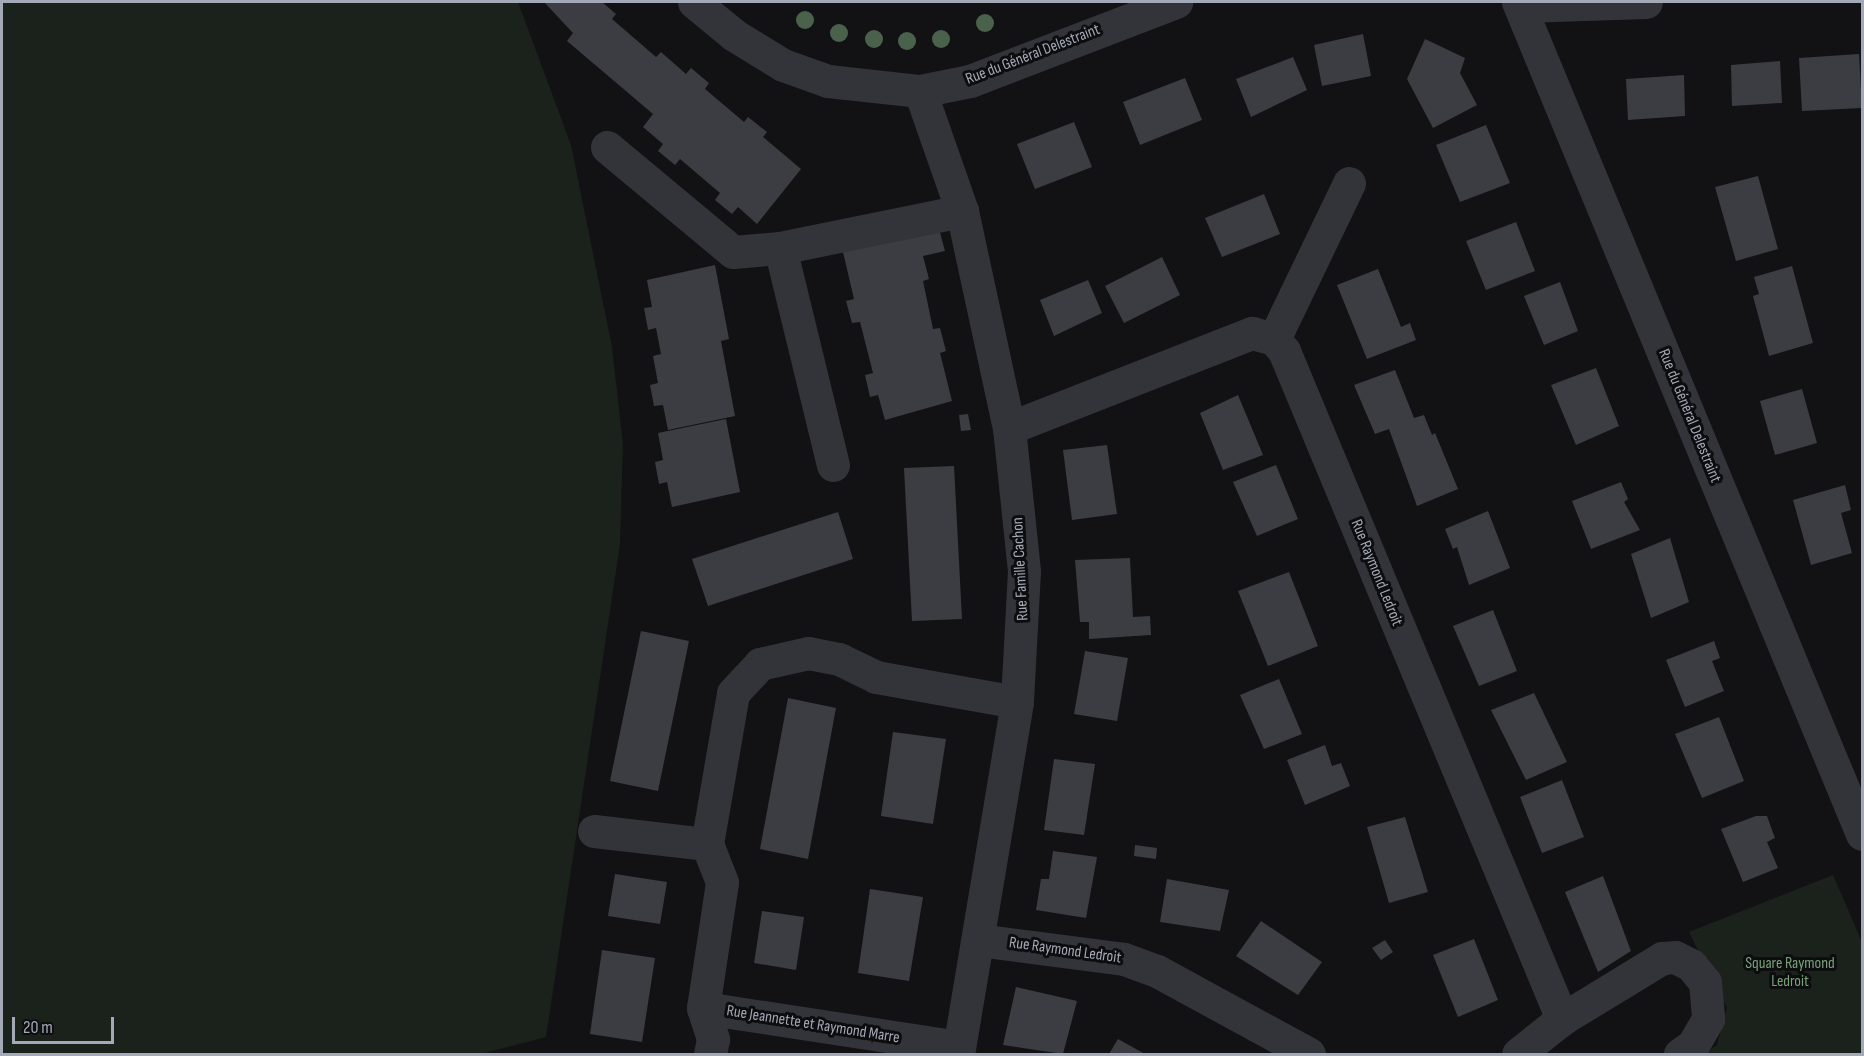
<!DOCTYPE html>
<meta charset="utf-8">
<style>
body{margin:0}
#map{position:relative;width:1864px;height:1056px;overflow:hidden;background:#121214;font-family:"Sofia Sans Condensed",sans-serif}
div>[style]{position:absolute}
.green>*{inset:0;background:#1a221b}
.building>*{inset:0;background:#3c3d42}
.minor>*{height:33px;margin:-16.5px;padding:0 16.5px;transform-origin:16.5px;border-radius:16.5px;background:#33343a}
.trees>*{width:18px;height:18px;margin:-9px;border-radius:50%;background:#4a624c}
span{translate:-50% -50%;white-space:nowrap;text-align:center;line-height:1.15;-webkit-text-stroke:6px #0d0d0f;paint-order:stroke}
.street-label{font-size:16px;color:#a3a9b6}
.park-label{font-size:16px;color:#78a37a}
.frame{position:absolute;inset:0;border:3px solid #a3a9b6;pointer-events:none}
.scale{position:absolute;left:12px;top:1017px;width:102px;height:27px;box-sizing:border-box;border:3px solid #a3a9b6;border-top:0;padding-left:8px;font-size:18px;line-height:21px;white-space:nowrap;color:#a3a9b6;-webkit-text-stroke:4px #0d0d0f;paint-order:stroke}
</style>
<div id="map">
<div class="green">
<i style="clip-path:polygon(2px 2px,518px 2px,571px 145px,612px 347px,623px 444px,620px 544px,546px 1037px,481px 1054px,2px 1054px)"></i>
<i style="clip-path:polygon(1833px 875px,1862px 942px,1862px 1054px,1704px 1054px,1717px 1045px,1727px 1008px,1689px 932px)"></i>
</div>
<div class="building">
<i style="clip-path:polygon(544px 2px,602px 2px,616px 14px,612px 19px,656px 57px,661px 52px,686px 74px,691px 68px,709px 83px,705px 89px,744px 122px,748px 117px,767px 132px,763px 137px,801px 169px,757px 224px,738px 207px,732px 214px,715px 200px,720px 193px,680px 159px,675px 165px,658px 151px,663px 144px,643px 127px,653px 114px,567px 41px,573px 33px)"></i>
<i style="clip-path:polygon(1363px 34px,1371px 76px,1322px 86px,1314px 45px)"></i>
<i style="clip-path:polygon(1425px 39px,1465px 58px,1460px 73px,1477px 105px,1433px 128px,1407px 79px)"></i>
<i style="clip-path:polygon(1859px 54px,1862px 108px,1802px 111px,1799px 58px)"></i>
<i style="clip-path:polygon(1293px 57px,1307px 90px,1251px 117px,1236px 79px)"></i>
<i style="clip-path:polygon(1780px 61px,1782px 103px,1732px 106px,1731px 65px)"></i>
<i style="clip-path:polygon(1684px 75px,1685px 116px,1628px 120px,1626px 79px)"></i>
<i style="clip-path:polygon(1185px 78px,1202px 120px,1140px 145px,1123px 102px)"></i>
<i style="clip-path:polygon(1074px 122px,1092px 167px,1035px 189px,1017px 144px)"></i>
<i style="clip-path:polygon(1486px 125px,1510px 183px,1460px 202px,1436px 145px)"></i>
<i style="clip-path:polygon(1758px 176px,1778px 249px,1736px 261px,1715px 187px)"></i>
<i style="clip-path:polygon(1264px 194px,1280px 234px,1222px 257px,1205px 218px)"></i>
<i style="clip-path:polygon(1516px 222px,1535px 271px,1486px 290px,1466px 241px)"></i>
<i style="clip-path:polygon(939px 229px,945px 251px,923px 256px,929px 279px,923px 281px,933px 329px,940px 328px,946px 351px,940px 353px,952px 401px,885px 420px,878px 395px,870px 397px,865px 375px,873px 373px,860px 322px,852px 323px,846px 301px,854px 299px,843px 252px)"></i>
<i style="clip-path:polygon(1162px 257px,1180px 295px,1124px 323px,1105px 286px)"></i>
<i style="clip-path:polygon(715px 265px,729px 339px,721px 341px,735px 416px,668px 430px,663px 405px,654px 406px,650px 385px,658px 383px,653px 356px,661px 354px,656px 328px,648px 330px,644px 308px,652px 307px,647px 280px)"></i>
<i style="clip-path:polygon(1792px 266px,1813px 343px,1769px 356px,1753px 296px,1759px 294px,1754px 277px)"></i>
<i style="clip-path:polygon(1378px 269px,1401px 327px,1410px 323px,1416px 340px,1367px 359px,1337px 285px)"></i>
<i style="clip-path:polygon(1088px 280px,1102px 313px,1054px 336px,1040px 300px)"></i>
<i style="clip-path:polygon(1560px 282px,1578px 331px,1544px 345px,1524px 296px)"></i>
<i style="clip-path:polygon(1596px 368px,1619px 426px,1576px 445px,1551px 385px)"></i>
<i style="clip-path:polygon(1395px 370px,1414px 418px,1424px 415px,1432px 435px,1435px 433px,1458px 489px,1417px 506px,1389px 429px,1375px 434px,1354px 385px)"></i>
<i style="clip-path:polygon(1802px 389px,1817px 443px,1775px 455px,1760px 401px)"></i>
<i style="clip-path:polygon(1238px 395px,1263px 455px,1223px 470px,1200px 413px)"></i>
<i style="clip-path:polygon(968px 414px,971px 430px,961px 431px,959px 415px)"></i>
<i style="clip-path:polygon(726px 419px,740px 492px,672px 507px,667px 482px,659px 484px,655px 462px,663px 460px,658px 433px)"></i>
<i style="clip-path:polygon(1107px 445px,1117px 514px,1072px 520px,1063px 450px)"></i>
<i style="clip-path:polygon(1276px 465px,1298px 519px,1257px 536px,1233px 482px)"></i>
<i style="clip-path:polygon(954px 466px,962px 619px,912px 621px,904px 468px)"></i>
<i style="clip-path:polygon(1621px 482px,1628px 499px,1624px 502px,1640px 530px,1591px 549px,1572px 501px)"></i>
<i style="clip-path:polygon(1845px 485px,1851px 510px,1841px 513px,1852px 553px,1811px 565px,1793px 500px)"></i>
<i style="clip-path:polygon(1488px 511px,1510px 568px,1469px 585px,1457px 547px,1453px 549px,1445px 529px)"></i>
<i style="clip-path:polygon(838px 512px,853px 559px,708px 606px,692px 559px)"></i>
<i style="clip-path:polygon(1670px 538px,1689px 602px,1651px 618px,1631px 554px)"></i>
<i style="clip-path:polygon(1130px 558px,1133px 617px,1150px 616px,1151px 635px,1089px 639px,1089px 622px,1080px 622px,1075px 560px)"></i>
<i style="clip-path:polygon(1289px 572px,1318px 646px,1268px 666px,1238px 591px)"></i>
<i style="clip-path:polygon(1493px 610px,1517px 671px,1479px 686px,1453px 626px)"></i>
<i style="clip-path:polygon(641px 631px,689px 641px,658px 791px,610px 781px)"></i>
<i style="clip-path:polygon(1714px 641px,1720px 658px,1712px 661px,1724px 691px,1685px 707px,1666px 660px)"></i>
<i style="clip-path:polygon(1085px 651px,1128px 658px,1117px 721px,1074px 714px)"></i>
<i style="clip-path:polygon(1279px 679px,1302px 734px,1264px 749px,1240px 695px)"></i>
<i style="clip-path:polygon(1534px 693px,1567px 762px,1526px 780px,1491px 710px)"></i>
<i style="clip-path:polygon(788px 698px,836px 708px,808px 859px,760px 849px)"></i>
<i style="clip-path:polygon(1719px 717px,1744px 781px,1702px 798px,1675px 734px)"></i>
<i style="clip-path:polygon(893px 732px,946px 739px,933px 824px,881px 816px)"></i>
<i style="clip-path:polygon(1325px 745px,1332px 766px,1341px 763px,1350px 786px,1305px 805px,1287px 760px)"></i>
<i style="clip-path:polygon(1054px 759px,1095px 764px,1084px 835px,1044px 830px)"></i>
<i style="clip-path:polygon(1562px 780px,1584px 837px,1542px 853px,1520px 797px)"></i>
<i style="clip-path:polygon(1756px 816px,1767px 816px,1775px 838px,1767px 842px,1778px 868px,1743px 882px,1721px 829px)"></i>
<i style="clip-path:polygon(1405px 817px,1428px 892px,1389px 903px,1367px 827px)"></i>
<i style="clip-path:polygon(1135px 845px,1157px 848px,1156px 859px,1134px 856px)"></i>
<i style="clip-path:polygon(1053px 851px,1097px 857px,1086px 918px,1036px 910px,1041px 879px,1049px 879px)"></i>
<i style="clip-path:polygon(615px 874px,667px 882px,660px 924px,608px 916px)"></i>
<i style="clip-path:polygon(1603px 876px,1631px 951px,1598px 972px,1565px 892px)"></i>
<i style="clip-path:polygon(1167px 879px,1229px 890px,1220px 931px,1160px 922px)"></i>
<i style="clip-path:polygon(870px 889px,923px 897px,909px 981px,858px 973px)"></i>
<i style="clip-path:polygon(762px 911px,804px 917px,796px 970px,754px 963px)"></i>
<i style="clip-path:polygon(1261px 921px,1322px 962px,1298px 995px,1236px 956px)"></i>
<i style="clip-path:polygon(1474px 939px,1498px 1000px,1458px 1017px,1433px 955px)"></i>
<i style="clip-path:polygon(1385px 940px,1393px 952px,1381px 960px,1372px 948px)"></i>
<i style="clip-path:polygon(602px 950px,655px 958px,642px 1042px,590px 1034px)"></i>
<i style="clip-path:polygon(1016px 987px,1077px 1001px,1063px 1054px,1003px 1045px)"></i>
<i style="clip-path:polygon(1118px 1039px,1145px 1054px,1109px 1054px)"></i>
</div>
<div class="minor">
<i style="left:694px;top:2px;width:52px;rotate:39.5deg"></i>
<i style="left:734px;top:35px;width:57px;rotate:31.5deg"></i>
<i style="left:783px;top:65px;width:48px;rotate:19.6deg"></i>
<i style="left:828px;top:81px;width:93px;rotate:6.2deg"></i>
<i style="left:920px;top:91px;width:51px;rotate:-11.3deg"></i>
<i style="left:970px;top:81px;width:221px;rotate:-21deg"></i>
<i style="left:1518px;top:2px;width:900px;rotate:67.54deg"></i>
<i style="left:1520px;top:6px;width:126px;rotate:-1.8deg"></i>
<i style="left:920px;top:91px;width:127px;rotate:70.7deg"></i>
<i style="left:962px;top:211px;width:222px;rotate:77.8deg"></i>
<i style="left:1009px;top:428px;width:144px;rotate:84deg"></i>
<i style="left:1024px;top:571px;width:131px;rotate:93.1deg"></i>
<i style="left:1017px;top:702px;width:357px;rotate:99.5deg"></i>
<i style="left:607px;top:147px;width:164px;rotate:39.8deg"></i>
<i style="left:733px;top:252px;width:47px;rotate:-4.9deg"></i>
<i style="left:1274px;top:339px;width:173px;rotate:-64.3deg"></i>
<i style="left:1009px;top:428px;width:261px;rotate:-21.4deg"></i>
<i style="left:1252px;top:333px;width:23px;rotate:15deg"></i>
<i style="left:1274px;top:339px;width:16px;rotate:50deg"></i>
<i style="left:1284px;top:351px;width:724px;rotate:67.4deg"></i>
<i style="left:1562px;top:1019px;width:56px;rotate:141.5deg"></i>
<i style="left:833px;top:465px;width:223px;rotate:-103.7deg"></i>
<i style="left:780px;top:248px;width:186px;rotate:-11.5deg"></i>
<i style="left:594px;top:831px;width:114px;rotate:6.6deg"></i>
<i style="left:978px;top:940px;width:147px;rotate:7.4deg"></i>
<i style="left:1124px;top:959px;width:35px;rotate:20deg"></i>
<i style="left:1157px;top:971px;width:173px;rotate:28.6deg"></i>
<i style="left:703px;top:1008px;width:33px;rotate:72deg"></i>
<i style="left:713px;top:1039px;width:15px;rotate:101deg"></i>
<i style="left:1562px;top:1019px;width:117px;rotate:-31.4deg"></i>
<i style="left:1662px;top:958px;width:13px;rotate:-4deg"></i>
<i style="left:1675px;top:957px;width:18px;rotate:27deg"></i>
<i style="left:1691px;top:965px;width:22px;rotate:51deg"></i>
<i style="left:1705px;top:982px;width:37px;rotate:85deg"></i>
<i style="left:1708px;top:1019px;width:30px;rotate:120deg"></i>
<i style="left:1693px;top:1045px;width:16px;rotate:145deg"></i>
<i style="left:959px;top:1047px;width:259px;rotate:-171.3deg"></i>
<i style="left:703px;top:1008px;width:127px;rotate:-81.4deg"></i>
<i style="left:722px;top:882px;width:41px;rotate:-111.5deg"></i>
<i style="left:707px;top:844px;width:153px;rotate:-80.2deg"></i>
<i style="left:733px;top:693px;width:40px;rotate:-47deg"></i>
<i style="left:760px;top:664px;width:49px;rotate:-12.9deg"></i>
<i style="left:808px;top:653px;width:32px;rotate:11deg"></i>
<i style="left:839px;top:659px;width:41px;rotate:25.9deg"></i>
<i style="left:876px;top:677px;width:143px;rotate:10.1deg"></i>
</div>
<div class="trees">
<i style="left:805px;top:20px"></i>
<i style="left:985px;top:23px"></i>
<i style="left:839px;top:33px"></i>
<i style="left:874px;top:39px"></i>
<i style="left:941px;top:39px"></i>
<i style="left:907px;top:41px"></i>
</div>
<div class="street-label">
<span style="left:1033px;top:55px;rotate:-21deg">Rue du Général Delestraint</span>
<span style="left:1689px;top:416px;rotate:68deg">Rue du Général Delestraint</span>
<span style="left:1021px;top:569px;rotate:-93deg">Rue Famille Cachon</span>
<span style="left:1376px;top:573px;rotate:68deg">Rue Raymond Ledroit</span>
<span style="left:1065px;top:951px;rotate:8deg">Rue Raymond Ledroit</span>
<span style="left:813px;top:1025px;rotate:9deg">Rue Jeannette et Raymond Marre</span>
</div>
<div class="park-label">
<span style="left:1790px;top:973px">Square Raymond<br>Ledroit</span>
</div>
<div class="frame"></div>
<div class="scale">20 m</div>
</div>
